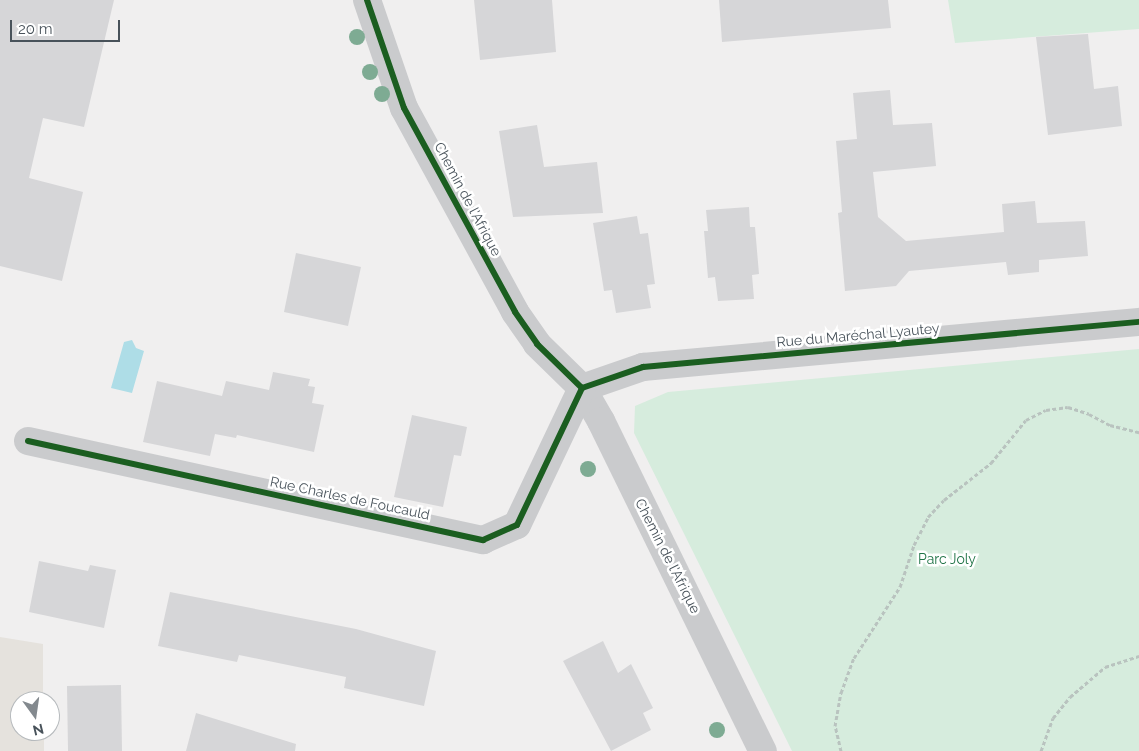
<!DOCTYPE html>
<meta charset="utf-8">
<style>
body{margin:0}
#map{position:relative;width:1139px;height:751px;overflow:hidden;background:#f0efef;font-family:Raleway,sans-serif}
div>[style]{position:absolute}
.commercial>*{inset:0;background:#e5e2dd}
.green>*{inset:0;background:#d6ecdd}
.water>*{inset:0;background:#aedde7}
.building>*{inset:0;background:#d6d6d8}
.path>*{height:3px;margin-top:-1.5px;transform-origin:0;background:repeating-linear-gradient(90deg,#b9c3bf 0 4px,transparent 0 6.5px)}
.street>*{height:28px;margin:-14px;padding:0 14px;transform-origin:14px;border-radius:14px;background:#cacbcd}
.cycleway>*{height:6px;margin:-3px;padding:0 3px;transform-origin:3px;border-radius:3px;background:#1b5e20}
.trees>*{width:16px;height:16px;margin:-8px;border-radius:50%;background:#7eab93}
span{translate:-50% -50%;white-space:nowrap;text-align:center;line-height:1.15;-webkit-text-stroke:5px #fff;paint-order:stroke}
.street-label{font-size:14px;color:#48525a}
.park-label{font-size:14px;color:#207447}
.north{position:absolute;left:10px;top:691px;width:50px;height:50px;box-sizing:border-box;background:#fff;border:1px solid #b6babd;border-radius:50%;rotate:166deg;font-size:14px;font-weight:700;line-height:20px;text-align:center;color:#48525a}
.north::after{content:'';display:block;margin:auto;width:18px;height:22px;background:#83898e;clip-path:polygon(50% 0,100% 100%,50% 72%,0 100%)}
.scale{position:absolute;left:10px;top:20px;width:110px;height:22px;box-sizing:border-box;border:2px solid #48525a;border-top:0;padding-left:6px;font-size:15px;line-height:18px;white-space:nowrap;color:#48525a;-webkit-text-stroke:4px #fff;paint-order:stroke}
</style>
<div id="map">
<div class="commercial">
<i style="clip-path:polygon(0 637px,43px 644px,43px 701px,20px 701px,20px 731px,44px 731px,44px 751px,0 751px)"></i>
</div>
<div class="green">
<i style="clip-path:polygon(948px 0,1139px 0,1139px 29px,955px 43px)"></i>
<i style="clip-path:polygon(1139px 349px,1139px 751px,792px 751px,634px 433px,635px 406px,668px 392px)"></i>
</div>
<div class="water">
<i style="clip-path:polygon(132px 340px,136px 348px,144px 351px,132px 393px,111px 388px,124px 342px)"></i>
</div>
<div class="building">
<i style="clip-path:polygon(0 0,114px 0,84px 127px,43px 118px,29px 178px,83px 192px,62px 281px,0 266px)"></i>
<i style="clip-path:polygon(474px 0,552px 0,556px 52px,480px 60px)"></i>
<i style="clip-path:polygon(719px 0,888px 0,891px 28px,722px 42px)"></i>
<i style="clip-path:polygon(1088px 34px,1094px 89px,1118px 86px,1122px 126px,1048px 135px,1036px 37px)"></i>
<i style="clip-path:polygon(890px 90px,893px 125px,932px 123px,936px 166px,873px 172px,878px 217px,906px 241px,1004px 232px,1002px 204px,1035px 201px,1037px 223px,1085px 221px,1088px 256px,1039px 260px,1039px 272px,1008px 275px,1006px 262px,909px 271px,896px 286px,845px 291px,838px 213px,842px 212px,836px 141px,857px 139px,853px 93px)"></i>
<i style="clip-path:polygon(537px 125px,544px 167px,597px 162px,603px 213px,513px 217px,499px 131px)"></i>
<i style="clip-path:polygon(749px 207px,750px 227px,755px 227px,759px 274px,752px 275px,754px 299px,718px 301px,715px 277px,708px 278px,704px 231px,708px 231px,706px 210px)"></i>
<i style="clip-path:polygon(637px 216px,640px 234px,648px 233px,655px 284px,647px 285px,651px 308px,616px 313px,612px 290px,604px 291px,593px 223px)"></i>
<i style="clip-path:polygon(296px 253px,361px 267px,348px 326px,284px 312px)"></i>
<i style="clip-path:polygon(273px 372px,310px 379px,308px 386px,315px 387px,312px 403px,324px 405px,314px 452px,237px 435px,236px 438px,215px 434px,210px 456px,143px 442px,157px 381px,222px 396px,226px 381px,269px 390px)"></i>
<i style="clip-path:polygon(412px 415px,467px 427px,461px 456px,454px 455px,443px 507px,394px 497px)"></i>
<i style="clip-path:polygon(39px 561px,88px 571px,90px 565px,116px 570px,104px 628px,29px 612px)"></i>
<i style="clip-path:polygon(170px 592px,356px 629px,436px 651px,424px 706px,344px 688px,346px 677px,239px 655px,237px 662px,158px 646px)"></i>
<i style="clip-path:polygon(603px 641px,618px 673px,631px 664px,653px 708px,643px 713px,651px 730px,611px 751px,563px 661px)"></i>
<i style="clip-path:polygon(121px 685px,122px 751px,68px 751px,67px 686px)"></i>
<i style="clip-path:polygon(196px 713px,296px 744px,295px 751px,186px 751px)"></i>
</div>
<div class="path">
<i style="left:841px;top:751px;width:26px;rotate:-103deg"></i>
<i style="left:835px;top:726px;width:34px;rotate:-80deg"></i>
<i style="left:841px;top:693px;width:37px;rotate:-70deg"></i>
<i style="left:854px;top:658px;width:85px;rotate:-57.1deg"></i>
<i style="left:900px;top:587px;width:44px;rotate:-71.6deg"></i>
<i style="left:914px;top:545px;width:31px;rotate:-63deg"></i>
<i style="left:928px;top:517px;width:23px;rotate:-47deg"></i>
<i style="left:944px;top:500px;width:60px;rotate:-38.2deg"></i>
<i style="left:991px;top:463px;width:55px;rotate:-50.9deg"></i>
<i style="left:1026px;top:420px;width:22px;rotate:-27deg"></i>
<i style="left:1046px;top:410px;width:22px;rotate:-8deg"></i>
<i style="left:1068px;top:407px;width:22px;rotate:18deg"></i>
<i style="left:1089px;top:414px;width:24px;rotate:28deg"></i>
<i style="left:1110px;top:425px;width:30px;rotate:14deg"></i>
<i style="left:1041px;top:751px;width:35px;rotate:-70deg"></i>
<i style="left:1053px;top:718px;width:27px;rotate:-51deg"></i>
<i style="left:1070px;top:697px;width:46px;rotate:-40.6deg"></i>
<i style="left:1105px;top:667px;width:36px;rotate:-18deg"></i>
</div>
<div class="street">
<i style="left:367px;top:0;width:114px;rotate:71.1deg"></i>
<i style="left:404px;top:108px;width:232px;rotate:61.4deg"></i>
<i style="left:515px;top:312px;width:39px;rotate:55deg"></i>
<i style="left:537px;top:344px;width:63px;rotate:44.4deg"></i>
<i style="left:582px;top:388px;width:38px;rotate:60deg"></i>
<i style="left:601px;top:421px;width:368px;rotate:63.9deg"></i>
<i style="left:582px;top:388px;width:65px;rotate:-19deg"></i>
<i style="left:643px;top:367px;width:498px;rotate:-5.2deg"></i>
<i style="left:28px;top:441px;width:466px;rotate:12.3deg"></i>
<i style="left:483px;top:540px;width:37px;rotate:-24deg"></i>
<i style="left:517px;top:525px;width:152px;rotate:-64.6deg"></i>
</div>
<div class="cycleway">
<i style="left:367px;top:0;width:114px;rotate:71.1deg"></i>
<i style="left:404px;top:108px;width:232px;rotate:61.4deg"></i>
<i style="left:515px;top:312px;width:39px;rotate:55deg"></i>
<i style="left:537px;top:344px;width:63px;rotate:44.4deg"></i>
<i style="left:582px;top:388px;width:65px;rotate:-19deg"></i>
<i style="left:643px;top:367px;width:498px;rotate:-5.2deg"></i>
<i style="left:28px;top:441px;width:466px;rotate:12.3deg"></i>
<i style="left:483px;top:540px;width:37px;rotate:-24deg"></i>
<i style="left:517px;top:525px;width:152px;rotate:-64.6deg"></i>
</div>
<div class="trees">
<i style="left:357px;top:37px"></i>
<i style="left:370px;top:72px"></i>
<i style="left:382px;top:94px"></i>
<i style="left:588px;top:469px"></i>
<i style="left:717px;top:730px"></i>
</div>
<div class="street-label">
<span style="left:468px;top:199px;rotate:62deg">Chemin de l'Afrique</span>
<span style="left:858px;top:335px;rotate:-5deg">Rue du Maréchal Lyautey</span>
<span style="left:350px;top:498px;rotate:12deg">Rue Charles de Foucauld</span>
<span style="left:668px;top:556px;rotate:63deg">Chemin de l'Afrique</span>
</div>
<div class="park-label">
<span style="left:947px;top:559px">Parc Joly</span>
</div>
<div class="north">N</div>
<div class="scale">20 m</div>
</div>
